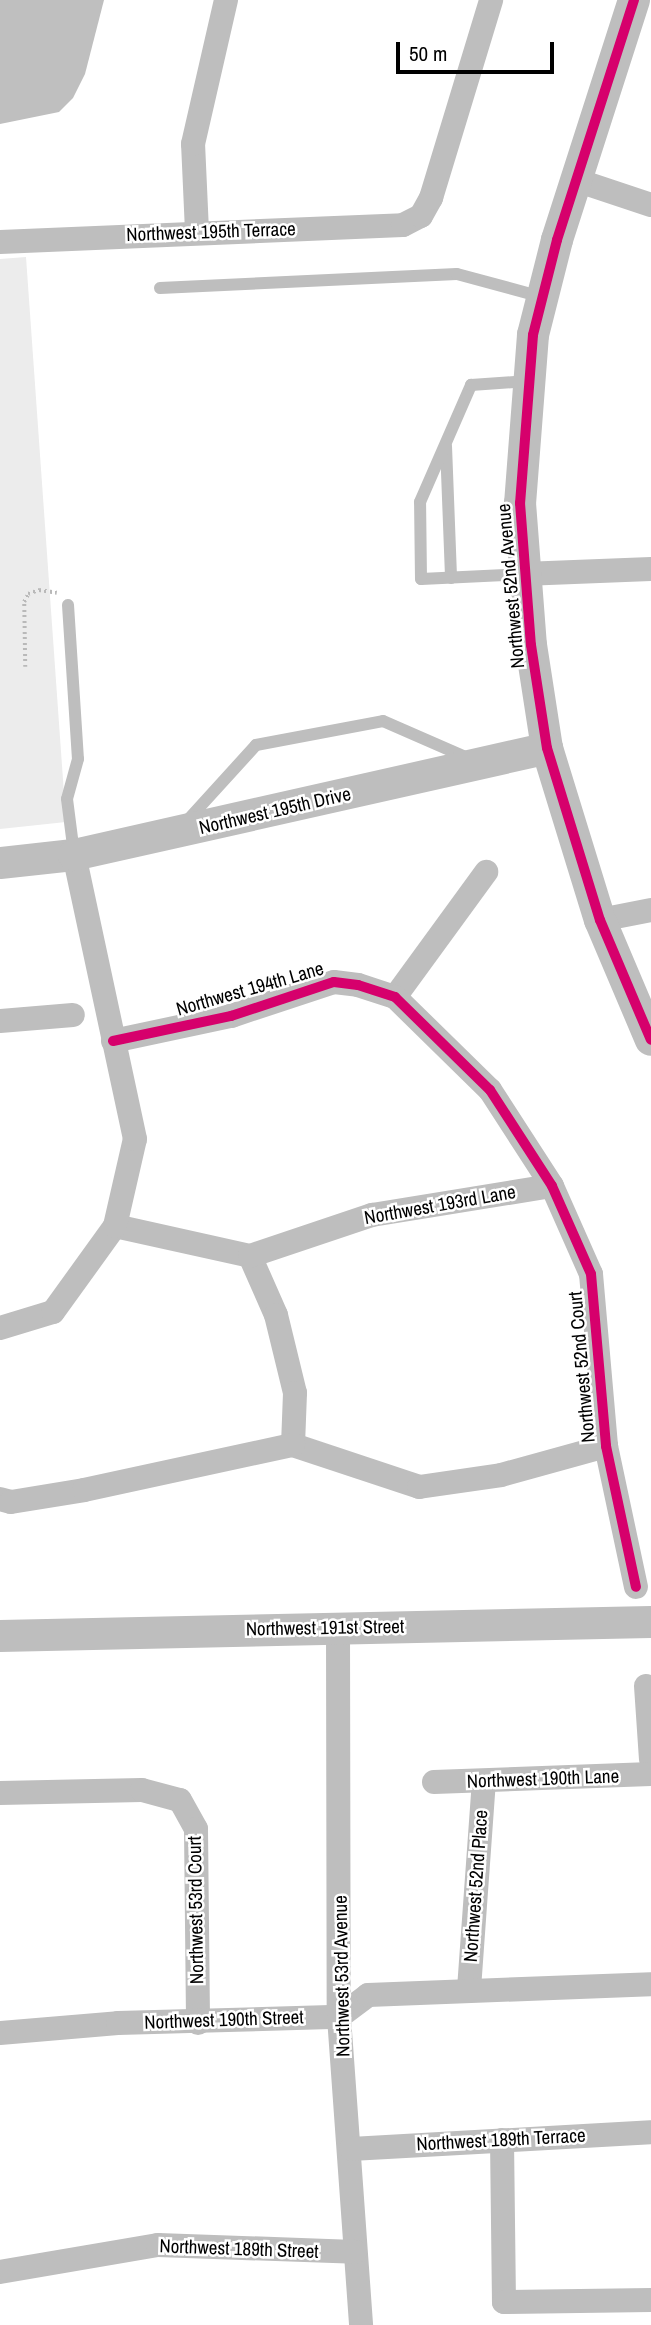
<!DOCTYPE html>
<style>
body{margin:0}
#map{position:relative;width:651px;height:2325px;overflow:hidden;background:#fff;font-family:"Archivo Narrow",sans-serif}
div>[style]{position:absolute}
.green>*{inset:0;background:#ececec}
.water>*{inset:0;background:#bfbfbf}
.path>*{height:3.5px;margin-top:-1.75px;transform-origin:0;background:repeating-linear-gradient(90deg,#b9b9b9 0 2px,transparent 0 5.5px)}
.service>*{height:12px;margin:-6px;padding:0 6px;transform-origin:6px;border-radius:6px;background:#bebebe}
.minor>*{height:24px;margin:-12px;padding:0 12px;transform-origin:12px;border-radius:12px;background:#bebebe}
.tertiary>*{height:32px;margin:-16px;padding:0 16px;transform-origin:16px;border-radius:16px;background:#bebebe}
.cycleway>*{height:10px;margin:-5px;padding:0 5px;transform-origin:5px;border-radius:5px;background:#d6006c}
span{translate:-50% -50%;white-space:nowrap;text-align:center;line-height:1.15;-webkit-text-stroke:5px #fff;paint-order:stroke}
.street-label{font-size:19px;color:#000}
.scale{position:absolute;left:396px;top:42px;width:158px;height:32px;box-sizing:border-box;border:4px solid #000;border-top:0;padding-left:9px;font-size:21px;line-height:24px;white-space:nowrap;color:#000;-webkit-text-stroke:5px #fff;paint-order:stroke}
</style>
<div id="map">
<div class="green">
<i style="clip-path:polygon(26px 257px,66px 822px,0 829px,0 259px)"></i>
</div>
<div class="water">
<i style="clip-path:polygon(0 0,104px 0,85px 74px,73px 98px,59px 112px,0 124px)"></i>
</div>
<div class="path">
<i style="left:25px;top:667px;width:65px;rotate:-90.9deg"></i>
<i style="left:24px;top:602px;width:9px;rotate:-63deg"></i>
<i style="left:28px;top:594px;width:12px;rotate:-20deg"></i>
<i style="left:39px;top:590px;width:18px;rotate:9deg"></i>
</div>
<div class="service">
<i style="left:160px;top:288px;width:297px;rotate:-2.7deg"></i>
<i style="left:457px;top:274px;width:88px;rotate:15.1deg"></i>
<i style="left:446px;top:446px;width:132px;rotate:87.8deg"></i>
<i style="left:523px;top:574px;width:102px;rotate:177.2deg"></i>
<i style="left:421px;top:579px;width:77px;rotate:-90.7deg"></i>
<i style="left:420px;top:502px;width:128px;rotate:-66.4deg"></i>
<i style="left:471px;top:385px;width:57px;rotate:-4deg"></i>
<i style="left:68px;top:605px;width:154px;rotate:86.3deg"></i>
<i style="left:78px;top:759px;width:41px;rotate:105.4deg"></i>
<i style="left:67px;top:799px;width:55px;rotate:82.7deg"></i>
<i style="left:186px;top:822px;width:104px;rotate:-47.7deg"></i>
<i style="left:256px;top:745px;width:129px;rotate:-10.7deg"></i>
<i style="left:383px;top:721px;width:95px;rotate:23.6deg"></i>
</div>
<div class="minor">
<i style="left:579px;top:181px;width:76px;rotate:18.4deg"></i>
<i style="left:197px;top:231px;width:87px;rotate:-92.6deg"></i>
<i style="left:193px;top:144px;width:148px;rotate:-77.1deg"></i>
<i style="left:0;top:242px;width:403px;rotate:-2.4deg"></i>
<i style="left:403px;top:225px;width:20px;rotate:-27deg"></i>
<i style="left:421px;top:216px;width:21px;rotate:-61deg"></i>
<i style="left:431px;top:198px;width:207px;rotate:-73.1deg"></i>
<i style="left:523px;top:574px;width:128px;rotate:-2.2deg"></i>
<i style="left:600px;top:920px;width:52px;rotate:-11.1deg"></i>
<i style="left:395px;top:997px;width:155px;rotate:-53.9deg"></i>
<i style="left:0;top:1021px;width:73px;rotate:-4.7deg"></i>
<i style="left:113px;top:1041px;width:121px;rotate:-12deg"></i>
<i style="left:231px;top:1016px;width:108px;rotate:-18.3deg"></i>
<i style="left:334px;top:982px;width:24px;rotate:7deg"></i>
<i style="left:358px;top:985px;width:39px;rotate:18deg"></i>
<i style="left:395px;top:997px;width:133px;rotate:44.4deg"></i>
<i style="left:490px;top:1090px;width:114px;rotate:57.1deg"></i>
<i style="left:552px;top:1186px;width:96px;rotate:66.1deg"></i>
<i style="left:591px;top:1274px;width:173px;rotate:85deg"></i>
<i style="left:606px;top:1446px;width:144px;rotate:78deg"></i>
<i style="left:115px;top:1226px;width:138px;rotate:12.5deg"></i>
<i style="left:250px;top:1256px;width:64px;rotate:66.2deg"></i>
<i style="left:276px;top:1315px;width:80px;rotate:76.3deg"></i>
<i style="left:295px;top:1393px;width:52px;rotate:92.2deg"></i>
<i style="left:250px;top:1256px;width:129px;rotate:-18.6deg"></i>
<i style="left:372px;top:1215px;width:182px;rotate:-9.2deg"></i>
<i style="left:0;top:1328px;width:55px;rotate:-16.8deg"></i>
<i style="left:53px;top:1312px;width:106px;rotate:-54.2deg"></i>
<i style="left:115px;top:1226px;width:89px;rotate:-77.1deg"></i>
<i style="left:135px;top:1139px;width:290px;rotate:-102.1deg"></i>
<i style="left:293px;top:1445px;width:133px;rotate:18.4deg"></i>
<i style="left:419px;top:1487px;width:83px;rotate:-8.3deg"></i>
<i style="left:501px;top:1475px;width:109px;rotate:-15.4deg"></i>
<i style="left:0;top:1499px;width:11px;rotate:15deg"></i>
<i style="left:11px;top:1502px;width:74px;rotate:-9.3deg"></i>
<i style="left:84px;top:1490px;width:214px;rotate:-12.2deg"></i>
<i style="left:338px;top:1627px;width:390px;rotate:89.9deg"></i>
<i style="left:339px;top:2017px;width:309px;rotate:85.9deg"></i>
<i style="left:646px;top:1686px;width:73px;rotate:86.1deg"></i>
<i style="left:434px;top:1782px;width:217px;rotate:-2.1deg"></i>
<i style="left:0;top:1793px;width:142px;rotate:-1.2deg"></i>
<i style="left:142px;top:1790px;width:39px;rotate:15deg"></i>
<i style="left:180px;top:1800px;width:33px;rotate:61deg"></i>
<i style="left:196px;top:1829px;width:194px;rotate:89.4deg"></i>
<i style="left:469px;top:1989px;width:208px;rotate:-85.9deg"></i>
<i style="left:0;top:2033px;width:118px;rotate:-4.8deg"></i>
<i style="left:118px;top:2023px;width:221px;rotate:-1.6deg"></i>
<i style="left:339px;top:2017px;width:36px;rotate:-37deg"></i>
<i style="left:368px;top:1995px;width:283px;rotate:-2.2deg"></i>
<i style="left:502px;top:2140px;width:162px;rotate:89.3deg"></i>
<i style="left:504px;top:2302px;width:147px;rotate:-0.8deg"></i>
<i style="left:351px;top:2149px;width:300px;rotate:-3.2deg"></i>
<i style="left:0;top:2272px;width:160px;rotate:-9.7deg"></i>
<i style="left:158px;top:2245px;width:197px;rotate:2deg"></i>
</div>
<div class="tertiary">
<i style="left:634px;top:0;width:252px;rotate:107.8deg"></i>
<i style="left:557px;top:240px;width:98px;rotate:104.2deg"></i>
<i style="left:533px;top:335px;width:169px;rotate:94.4deg"></i>
<i style="left:520px;top:503px;width:142px;rotate:85.6deg"></i>
<i style="left:531px;top:645px;width:104px;rotate:81.2deg"></i>
<i style="left:547px;top:748px;width:180px;rotate:72.9deg"></i>
<i style="left:600px;top:920px;width:130px;rotate:67deg"></i>
<i style="left:0;top:863px;width:74px;rotate:-6.2deg"></i>
<i style="left:74px;top:855px;width:485px;rotate:-12.7deg"></i>
<i style="left:0;top:1636px;width:651px;rotate:-1.23deg"></i>
</div>
<div class="cycleway">
<i style="left:634px;top:0;width:252px;rotate:107.8deg"></i>
<i style="left:557px;top:240px;width:98px;rotate:104.2deg"></i>
<i style="left:533px;top:335px;width:169px;rotate:94.4deg"></i>
<i style="left:520px;top:503px;width:142px;rotate:85.6deg"></i>
<i style="left:531px;top:645px;width:104px;rotate:81.2deg"></i>
<i style="left:547px;top:748px;width:180px;rotate:72.9deg"></i>
<i style="left:600px;top:920px;width:130px;rotate:67deg"></i>
<i style="left:113px;top:1041px;width:121px;rotate:-12deg"></i>
<i style="left:231px;top:1016px;width:108px;rotate:-18.3deg"></i>
<i style="left:334px;top:982px;width:24px;rotate:7deg"></i>
<i style="left:358px;top:985px;width:39px;rotate:18deg"></i>
<i style="left:395px;top:997px;width:133px;rotate:44.4deg"></i>
<i style="left:490px;top:1090px;width:114px;rotate:57.1deg"></i>
<i style="left:552px;top:1186px;width:96px;rotate:66.1deg"></i>
<i style="left:591px;top:1274px;width:173px;rotate:85deg"></i>
<i style="left:606px;top:1446px;width:144px;rotate:78deg"></i>
</div>
<div class="street-label">
<span style="left:211px;top:232px;rotate:-2deg">Northwest 195th Terrace</span>
<span style="left:511px;top:586px;rotate:-95deg">Northwest 52nd Avenue</span>
<span style="left:275px;top:811px;rotate:-13deg">Northwest 195th Drive</span>
<span style="left:250px;top:989px;rotate:-16deg">Northwest 194th Lane</span>
<span style="left:440px;top:1205px;rotate:-10deg">Northwest 193rd Lane</span>
<span style="left:582px;top:1367px;rotate:-95deg">Northwest 52nd Court</span>
<span style="left:325px;top:1628px;rotate:-1deg">Northwest 191st Street</span>
<span style="left:543px;top:1779px;rotate:-2deg">Northwest 190th Lane</span>
<span style="left:476px;top:1886px;rotate:-86deg">Northwest 52nd Place</span>
<span style="left:196px;top:1910px;rotate:-91deg">Northwest 53rd Court</span>
<span style="left:342px;top:1976px;rotate:-91deg">Northwest 53rd Avenue</span>
<span style="left:224px;top:2020px;rotate:-2deg">Northwest 190th Street</span>
<span style="left:501px;top:2140px;rotate:-3deg">Northwest 189th Terrace</span>
<span style="left:239px;top:2249px;rotate:2deg">Northwest 189th Street</span>
</div>
<div class="scale">50 m</div>
</div>
